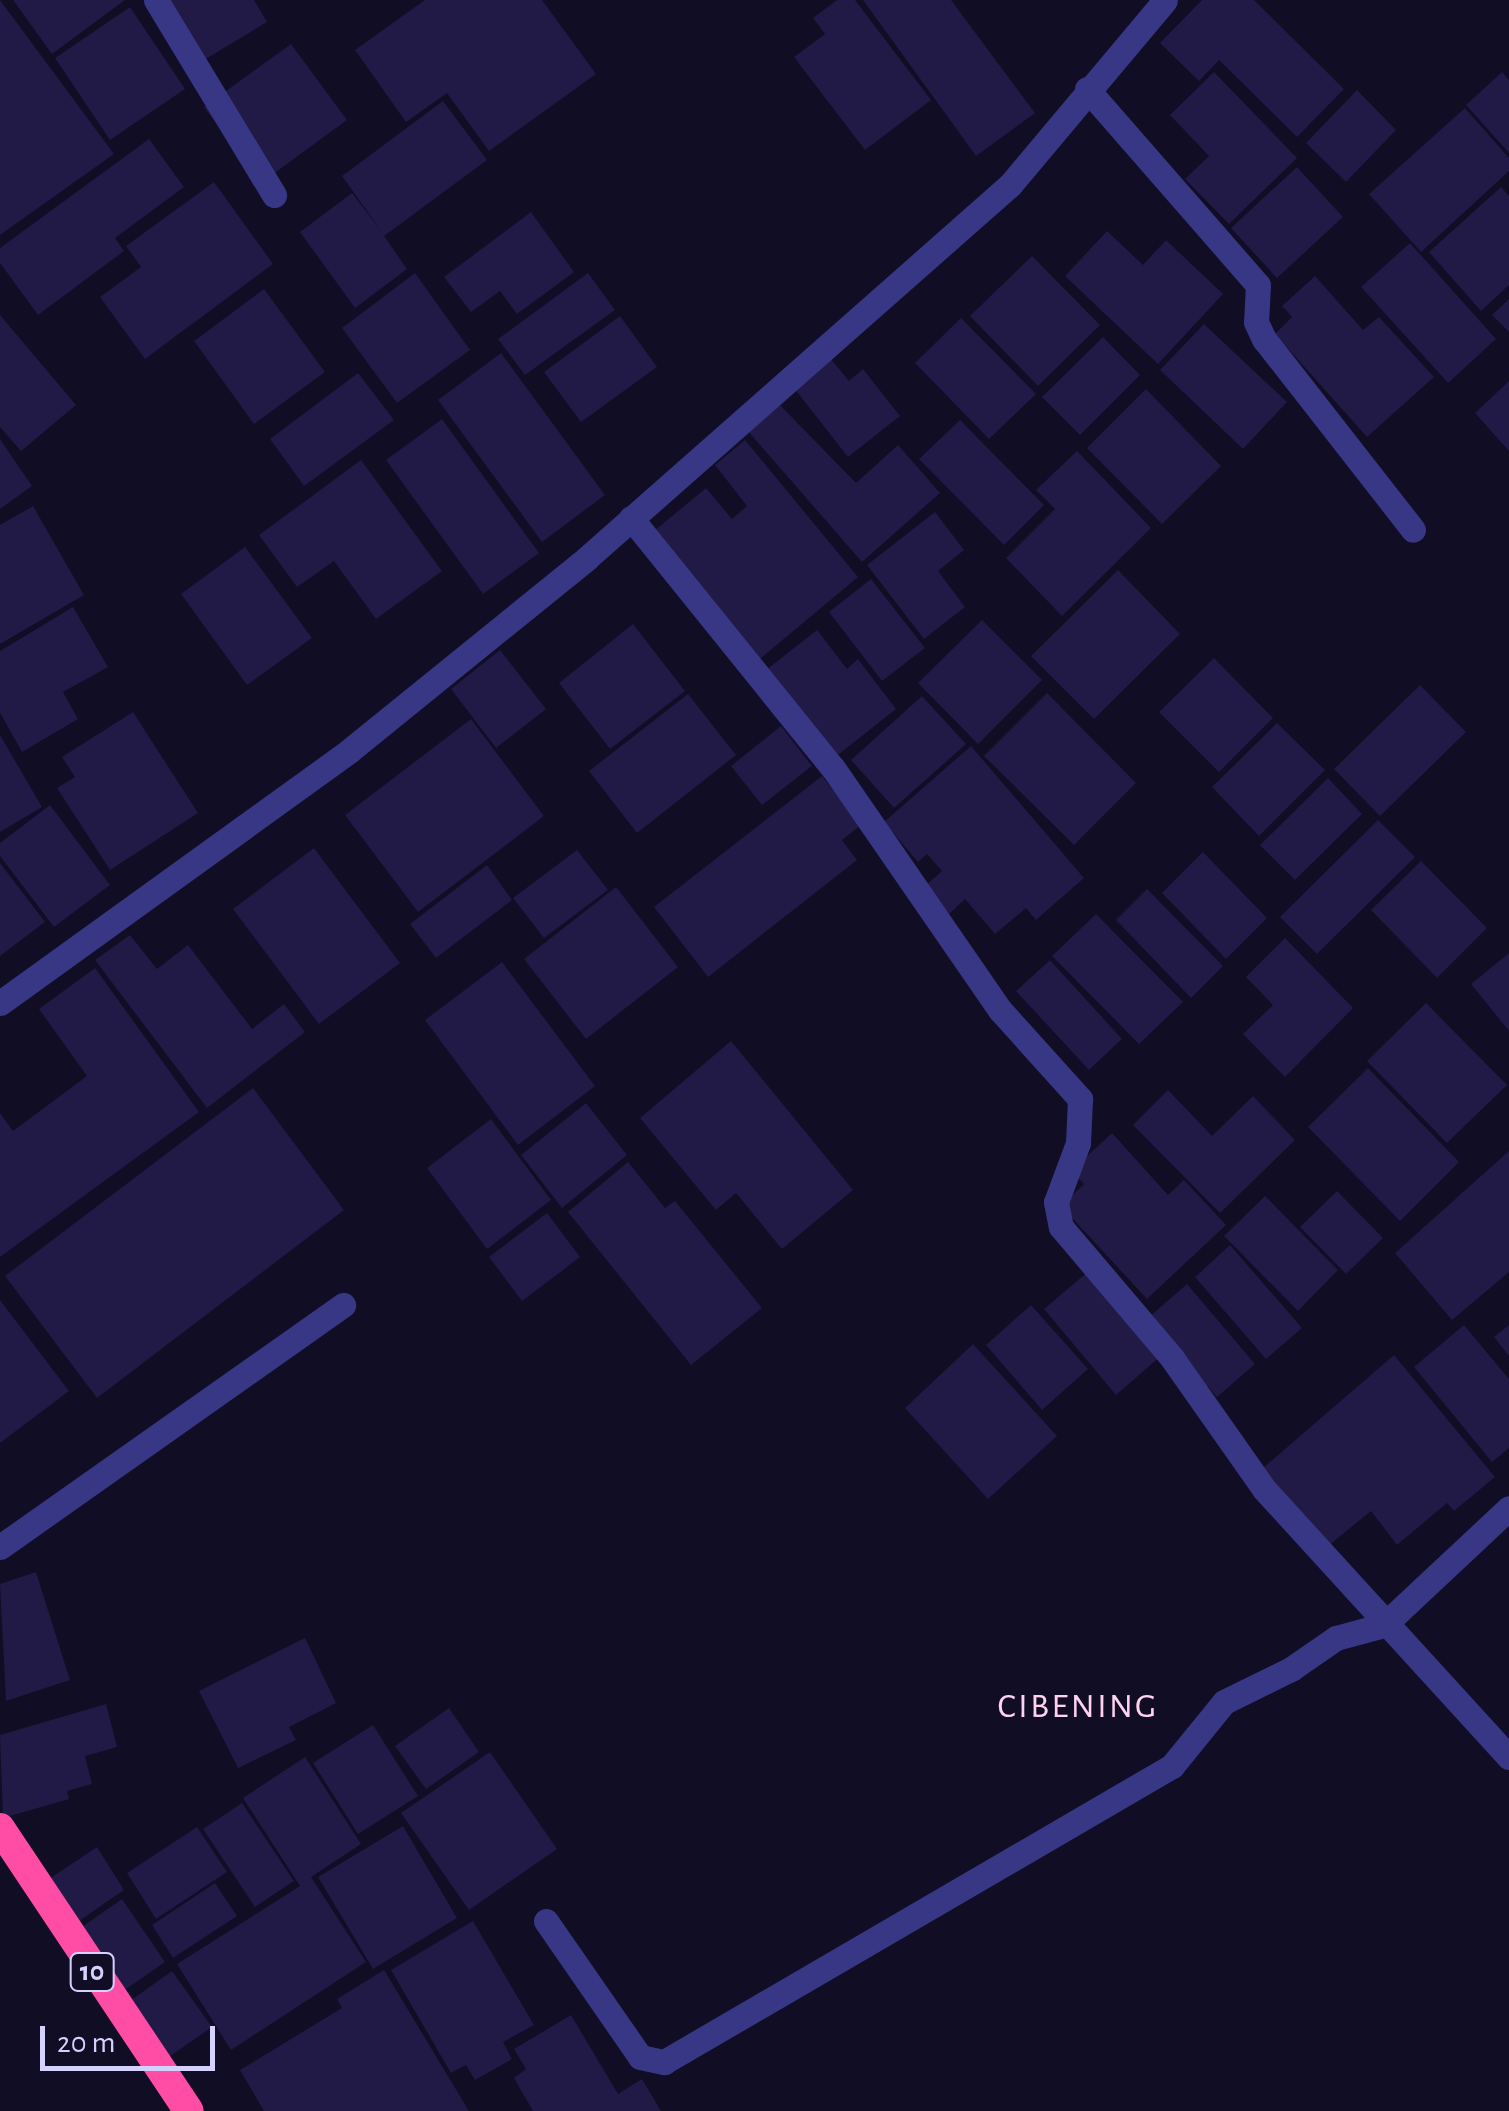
<!DOCTYPE html>
<style>
body{margin:0}
#map{position:relative;width:1509px;height:2111px;overflow:hidden;background:#110d24;font-family:"Alegreya Sans",sans-serif}
div>[style]{position:absolute}
.building>*{inset:0;background:#211946}
.minor>*{height:25px;margin:-12.5px;padding:0 12.5px;transform-origin:12.5px;border-radius:12.5px;background:#383785}
.highway>*{height:30px;margin:-15px;padding:0 15px;transform-origin:15px;border-radius:15px;background:#ff4ca5}
span{translate:-50% -50%;white-space:nowrap;text-align:center;line-height:1.15;-webkit-text-stroke:8px #110d24;paint-order:stroke}
.shield-label span{padding:2px 8px;background:#110d24;border:2px solid;border-radius:8px;-webkit-text-stroke-width:0}
.shield-label{font-size:28px;color:#d5d1ff;font-weight:700}
.quarter-label{font-size:35px;color:#ffd3f0;letter-spacing:2.5px}
.scale{position:absolute;left:40px;top:2026px;width:175px;height:45px;box-sizing:border-box;border:5px solid #d5d1ff;border-top:0;padding-left:12px;font-size:30px;line-height:35px;white-space:nowrap;color:#d5d1ff;-webkit-text-stroke:8px #110d24;paint-order:stroke}
</style>
<div id="map">
<div class="building">
<i style="clip-path:polygon(0 0,114px 154px,0 235px)"></i>
<i style="clip-path:polygon(13px 0,125px 0,52px 54px)"></i>
<i style="clip-path:polygon(169px 0,254px 0,267px 22px,204px 60px)"></i>
<i style="clip-path:polygon(425px 0,542px 0,596px 74px,489px 151px,447px 93px,406px 122px,355px 50px)"></i>
<i style="clip-path:polygon(837px 0,855px 0,931px 100px,865px 150px,794px 57px,825px 34px,813px 18px)"></i>
<i style="clip-path:polygon(863px 0,951px 0,1035px 113px,976px 156px)"></i>
<i style="clip-path:polygon(1202px 0,1254px 0,1344px 89px,1297px 137px,1219px 60px,1199px 81px,1160px 43px)"></i>
<i style="clip-path:polygon(130px 7px,185px 89px,110px 140px,55px 58px)"></i>
<i style="clip-path:polygon(291px 44px,347px 120px,261px 183px,204px 107px)"></i>
<i style="clip-path:polygon(1214px 72px,1297px 158px,1229px 224px,1185px 179px,1209px 156px,1170px 115px)"></i>
<i style="clip-path:polygon(1502px 72px,1509px 80px,1509px 153px,1466px 105px)"></i>
<i style="clip-path:polygon(1357px 90px,1396px 130px,1346px 182px,1306px 143px)"></i>
<i style="clip-path:polygon(443px 101px,487px 160px,384px 236px,407px 269px,355px 308px,300px 232px,352px 193px,382px 232px,342px 176px)"></i>
<i style="clip-path:polygon(1465px 108px,1509px 158px,1509px 171px,1421px 252px,1369px 194px)"></i>
<i style="clip-path:polygon(149px 139px,184px 187px,115px 238px,124px 251px,38px 315px,0 263px,0 248px)"></i>
<i style="clip-path:polygon(1297px 167px,1343px 217px,1277px 278px,1231px 228px)"></i>
<i style="clip-path:polygon(214px 182px,273px 264px,145px 359px,100px 297px,141px 267px,126px 246px)"></i>
<i style="clip-path:polygon(1501px 187px,1509px 196px,1509px 285px,1481px 311px,1429px 252px)"></i>
<i style="clip-path:polygon(531px 212px,574px 272px,517px 314px,500px 291px,471px 312px,444px 277px)"></i>
<i style="clip-path:polygon(1107px 231px,1143px 265px,1166px 240px,1223px 294px,1158px 364px,1065px 276px)"></i>
<i style="clip-path:polygon(1410px 243px,1496px 339px,1448px 383px,1361px 287px)"></i>
<i style="clip-path:polygon(1032px 256px,1100px 325px,1038px 386px,970px 316px)"></i>
<i style="clip-path:polygon(415px 273px,470px 350px,397px 403px,342px 328px)"></i>
<i style="clip-path:polygon(588px 273px,615px 310px,525px 375px,498px 339px)"></i>
<i style="clip-path:polygon(1315px 276px,1363px 330px,1379px 317px,1434px 377px,1367px 437px,1275px 334px,1292px 317px,1282px 306px)"></i>
<i style="clip-path:polygon(264px 289px,325px 372px,254px 424px,194px 341px)"></i>
<i style="clip-path:polygon(1509px 299px,1509px 332px,1492px 315px)"></i>
<i style="clip-path:polygon(0 315px,76px 405px,21px 451px,0 427px)"></i>
<i style="clip-path:polygon(620px 316px,657px 367px,581px 422px,544px 372px)"></i>
<i style="clip-path:polygon(961px 318px,1036px 394px,989px 439px,915px 363px)"></i>
<i style="clip-path:polygon(1204px 324px,1287px 402px,1243px 449px,1160px 370px)"></i>
<i style="clip-path:polygon(1103px 337px,1140px 375px,1080px 435px,1042px 397px)"></i>
<i style="clip-path:polygon(501px 353px,605px 495px,542px 542px,438px 400px)"></i>
<i style="clip-path:polygon(831px 359px,849px 381px,863px 369px,900px 416px,848px 457px,794px 388px)"></i>
<i style="clip-path:polygon(358px 373px,394px 420px,304px 486px,270px 439px)"></i>
<i style="clip-path:polygon(1509px 381px,1509px 451px,1475px 413px)"></i>
<i style="clip-path:polygon(1146px 389px,1221px 466px,1162px 524px,1087px 448px)"></i>
<i style="clip-path:polygon(778px 403px,856px 483px,898px 445px,940px 493px,862px 562px,747px 430px)"></i>
<i style="clip-path:polygon(442px 419px,539px 553px,483px 594px,386px 460px)"></i>
<i style="clip-path:polygon(960px 420px,1044px 505px,1004px 545px,919px 459px)"></i>
<i style="clip-path:polygon(0 439px,32px 486px,0 509px)"></i>
<i style="clip-path:polygon(745px 440px,858px 577px,760px 659px,654px 531px,706px 488px,732px 519px,747px 506px,715px 465px)"></i>
<i style="clip-path:polygon(1077px 451px,1151px 528px,1062px 616px,1006px 558px,1055px 509px,1036px 490px)"></i>
<i style="clip-path:polygon(361px 460px,442px 571px,376px 619px,334px 561px,297px 587px,259px 535px)"></i>
<i style="clip-path:polygon(33px 506px,84px 595px,0 644px,0 525px)"></i>
<i style="clip-path:polygon(935px 512px,964px 550px,938px 571px,965px 607px,924px 639px,867px 565px)"></i>
<i style="clip-path:polygon(245px 547px,312px 638px,247px 685px,181px 594px)"></i>
<i style="clip-path:polygon(1118px 570px,1180px 634px,1094px 719px,1031px 656px)"></i>
<i style="clip-path:polygon(871px 579px,925px 648px,882px 681px,829px 612px)"></i>
<i style="clip-path:polygon(73px 607px,108px 667px,63px 692px,78px 719px,22px 752px,0 713px,0 651px)"></i>
<i style="clip-path:polygon(982px 620px,1042px 680px,978px 744px,918px 683px)"></i>
<i style="clip-path:polygon(633px 624px,685px 691px,610px 749px,559px 683px)"></i>
<i style="clip-path:polygon(817px 630px,847px 669px,858px 659px,896px 709px,834px 758px,766px 670px)"></i>
<i style="clip-path:polygon(500px 650px,546px 709px,496px 748px,451px 689px)"></i>
<i style="clip-path:polygon(1214px 658px,1273px 718px,1219px 772px,1159px 712px)"></i>
<i style="clip-path:polygon(1420px 685px,1466px 732px,1380px 816px,1334px 769px)"></i>
<i style="clip-path:polygon(1047px 693px,1136px 783px,1074px 845px,984px 756px)"></i>
<i style="clip-path:polygon(688px 694px,736px 755px,637px 833px,589px 771px)"></i>
<i style="clip-path:polygon(922px 696px,966px 744px,894px 808px,851px 760px)"></i>
<i style="clip-path:polygon(133px 712px,198px 813px,110px 870px,57px 788px,75px 777px,62px 757px)"></i>
<i style="clip-path:polygon(471px 719px,544px 816px,418px 912px,345px 815px)"></i>
<i style="clip-path:polygon(1277px 723px,1325px 770px,1259px 836px,1212px 787px)"></i>
<i style="clip-path:polygon(781px 726px,812px 766px,762px 805px,731px 766px)"></i>
<i style="clip-path:polygon(0 735px,42px 807px,0 832px)"></i>
<i style="clip-path:polygon(971px 746px,1084px 878px,1036px 920px,1026px 908px,995px 934px,965px 899px,949px 914px,925px 886px,942px 871px,927px 854px,918px 862px,884px 822px)"></i>
<i style="clip-path:polygon(822px 776px,861px 825px,842px 840px,857px 860px,708px 977px,654px 907px)"></i>
<i style="clip-path:polygon(1328px 778px,1362px 814px,1295px 880px,1260px 845px)"></i>
<i style="clip-path:polygon(50px 805px,110px 885px,54px 927px,0 856px,0 843px)"></i>
<i style="clip-path:polygon(1378px 820px,1415px 857px,1317px 954px,1280px 917px)"></i>
<i style="clip-path:polygon(314px 848px,400px 963px,319px 1024px,233px 909px)"></i>
<i style="clip-path:polygon(577px 850px,608px 890px,544px 938px,513px 898px)"></i>
<i style="clip-path:polygon(1203px 852px,1267px 918px,1226px 959px,1162px 893px)"></i>
<i style="clip-path:polygon(1421px 861px,1487px 928px,1437px 978px,1371px 910px)"></i>
<i style="clip-path:polygon(0 863px,45px 922px,0 956px)"></i>
<i style="clip-path:polygon(487px 865px,512px 900px,436px 958px,410px 924px)"></i>
<i style="clip-path:polygon(616px 887px,678px 967px,586px 1039px,524px 959px)"></i>
<i style="clip-path:polygon(1147px 889px,1223px 966px,1191px 998px,1116px 920px)"></i>
<i style="clip-path:polygon(1096px 914px,1183px 1002px,1139px 1044px,1052px 956px)"></i>
<i style="clip-path:polygon(130px 935px,157px 969px,188px 945px,252px 1029px,284px 1004px,305px 1032px,207px 1108px,95px 960px)"></i>
<i style="clip-path:polygon(1285px 938px,1353px 1008px,1285px 1077px,1243px 1034px,1273px 1005px,1246px 977px)"></i>
<i style="clip-path:polygon(1509px 953px,1509px 1031px,1471px 984px)"></i>
<i style="clip-path:polygon(1050px 960px,1122px 1039px,1089px 1070px,1016px 991px)"></i>
<i style="clip-path:polygon(502px 962px,595px 1086px,518px 1145px,425px 1020px)"></i>
<i style="clip-path:polygon(95px 968px,199px 1112px,0 1257px,0 1113px,13px 1131px,87px 1076px,39px 1009px)"></i>
<i style="clip-path:polygon(1426px 1003px,1507px 1085px,1447px 1143px,1367px 1061px)"></i>
<i style="clip-path:polygon(731px 1041px,853px 1190px,782px 1249px,736px 1193px,716px 1210px,640px 1118px)"></i>
<i style="clip-path:polygon(1368px 1068px,1459px 1162px,1400px 1221px,1308px 1127px)"></i>
<i style="clip-path:polygon(253px 1088px,344px 1210px,97px 1398px,5px 1276px)"></i>
<i style="clip-path:polygon(1168px 1090px,1212px 1136px,1253px 1096px,1295px 1140px,1220px 1213px,1133px 1125px)"></i>
<i style="clip-path:polygon(586px 1103px,627px 1155px,562px 1208px,521px 1155px)"></i>
<i style="clip-path:polygon(491px 1119px,551px 1200px,487px 1249px,427px 1168px)"></i>
<i style="clip-path:polygon(1112px 1133px,1168px 1195px,1184px 1180px,1226px 1225px,1147px 1299px,1061px 1206px,1084px 1184px,1071px 1171px)"></i>
<i style="clip-path:polygon(1509px 1151px,1509px 1272px,1452px 1320px,1395px 1253px)"></i>
<i style="clip-path:polygon(628px 1162px,665px 1208px,675px 1201px,762px 1308px,691px 1365px,568px 1212px)"></i>
<i style="clip-path:polygon(1337px 1191px,1383px 1238px,1346px 1274px,1300px 1227px)"></i>
<i style="clip-path:polygon(1265px 1196px,1338px 1270px,1298px 1311px,1224px 1236px)"></i>
<i style="clip-path:polygon(547px 1213px,580px 1257px,522px 1301px,489px 1257px)"></i>
<i style="clip-path:polygon(1230px 1245px,1302px 1328px,1266px 1359px,1195px 1277px)"></i>
<i style="clip-path:polygon(1090px 1270px,1162px 1355px,1116px 1395px,1044px 1309px)"></i>
<i style="clip-path:polygon(1187px 1284px,1255px 1364px,1217px 1397px,1148px 1318px)"></i>
<i style="clip-path:polygon(0 1300px,69px 1391px,0 1443px)"></i>
<i style="clip-path:polygon(1031px 1305px,1088px 1369px,1042px 1410px,986px 1345px)"></i>
<i style="clip-path:polygon(1464px 1325px,1509px 1379px,1509px 1448px,1492px 1462px,1414px 1367px)"></i>
<i style="clip-path:polygon(1509px 1325px,1509px 1356px,1494px 1337px)"></i>
<i style="clip-path:polygon(973px 1344px,1057px 1436px,988px 1499px,905px 1408px)"></i>
<i style="clip-path:polygon(1394px 1355px,1495px 1477px,1454px 1511px,1447px 1503px,1397px 1545px,1371px 1511px,1328px 1546px,1263px 1468px)"></i>
<i style="clip-path:polygon(36px 1572px,70px 1680px,6px 1701px,0 1584px)"></i>
<i style="clip-path:polygon(305px 1638px,336px 1703px,289px 1727px,296px 1740px,238px 1768px,199px 1691px)"></i>
<i style="clip-path:polygon(106px 1704px,117px 1747px,85px 1756px,92px 1784px,67px 1791px,69px 1799px,3px 1818px,0 1735px)"></i>
<i style="clip-path:polygon(449px 1708px,479px 1752px,426px 1789px,395px 1746px)"></i>
<i style="clip-path:polygon(373px 1725px,418px 1796px,358px 1834px,313px 1763px)"></i>
<i style="clip-path:polygon(490px 1752px,557px 1849px,469px 1910px,401px 1813px)"></i>
<i style="clip-path:polygon(305px 1757px,361px 1844px,311px 1877px,366px 1962px,231px 2050px,177px 1964px,300px 1886px,243px 1798px)"></i>
<i style="clip-path:polygon(242px 1803px,294px 1881px,255px 1907px,203px 1829px)"></i>
<i style="clip-path:polygon(403px 1826px,457px 1918px,373px 1969px,318px 1877px)"></i>
<i style="clip-path:polygon(197px 1827px,227px 1872px,156px 1919px,127px 1873px)"></i>
<i style="clip-path:polygon(97px 1847px,124px 1890px,69px 1928px,40px 1885px)"></i>
<i style="clip-path:polygon(215px 1883px,237px 1916px,173px 1958px,152px 1925px)"></i>
<i style="clip-path:polygon(122px 1899px,165px 1962px,116px 1996px,72px 1934px)"></i>
<i style="clip-path:polygon(473px 1921px,534px 2025px,503px 2042px,512px 2059px,475px 2080px,466px 2065px,451px 2073px,391px 1970px)"></i>
<i style="clip-path:polygon(384px 1970px,469px 2111px,264px 2111px,240px 2070px,342px 2008px,337px 1999px)"></i>
<i style="clip-path:polygon(172px 1971px,212px 2027px,159px 2064px,120px 2008px)"></i>
<i style="clip-path:polygon(571px 2015px,618px 2094px,642px 2079px,661px 2111px,533px 2111px,514px 2078px,526px 2069px,514px 2049px)"></i>
</div>
<div class="minor">
<i style="left:156px;top:0;width:228px;rotate:58.8deg"></i>
<i style="left:1087px;top:89px;width:260px;rotate:48.9deg"></i>
<i style="left:1258px;top:285px;width:37px;rotate:93deg"></i>
<i style="left:1256px;top:322px;width:19px;rotate:65deg"></i>
<i style="left:1264px;top:339px;width:242px;rotate:52deg"></i>
<i style="left:631px;top:518px;width:321px;rotate:51.1deg"></i>
<i style="left:833px;top:768px;width:294px;rotate:55.4deg"></i>
<i style="left:1000px;top:1010px;width:120px;rotate:48deg"></i>
<i style="left:1080px;top:1099px;width:44px;rotate:92.6deg"></i>
<i style="left:1078px;top:1143px;width:63px;rotate:110.4deg"></i>
<i style="left:1056px;top:1202px;width:25px;rotate:79deg"></i>
<i style="left:1061px;top:1227px;width:172px;rotate:49.7deg"></i>
<i style="left:1172px;top:1358px;width:160px;rotate:54.9deg"></i>
<i style="left:1264px;top:1489px;width:363px;rotate:47.6deg"></i>
<i style="left:0;top:1003px;width:430px;rotate:-35.8deg"></i>
<i style="left:349px;top:751px;width:306px;rotate:-39deg"></i>
<i style="left:587px;top:558px;width:564px;rotate:-41.41deg"></i>
<i style="left:1010px;top:185px;width:241px;rotate:-50deg"></i>
<i style="left:0;top:1547px;width:420px;rotate:-35.2deg"></i>
<i style="left:546px;top:1921px;width:165px;rotate:55.3deg"></i>
<i style="left:640px;top:2057px;width:25px;rotate:12deg"></i>
<i style="left:664px;top:2062px;width:588px;rotate:-30.23deg"></i>
<i style="left:1172px;top:1766px;width:82px;rotate:-50.9deg"></i>
<i style="left:1224px;top:1702px;width:75px;rotate:-26.2deg"></i>
<i style="left:1291px;top:1669px;width:55px;rotate:-34.6deg"></i>
<i style="left:1336px;top:1638px;width:50px;rotate:-15.2deg"></i>
<i style="left:1384px;top:1625px;width:171px;rotate:-43.1deg"></i>
</div>
<div class="highway">
<i style="left:0;top:1828px;width:340px;rotate:56.3deg"></i>
</div>
<div class="shield-label">
<span style="left:92px;top:1972px">10</span>
</div>
<div class="quarter-label">
<span style="left:1078px;top:1707px">CIBENING</span>
</div>
<div class="scale">20 m</div>
</div>
